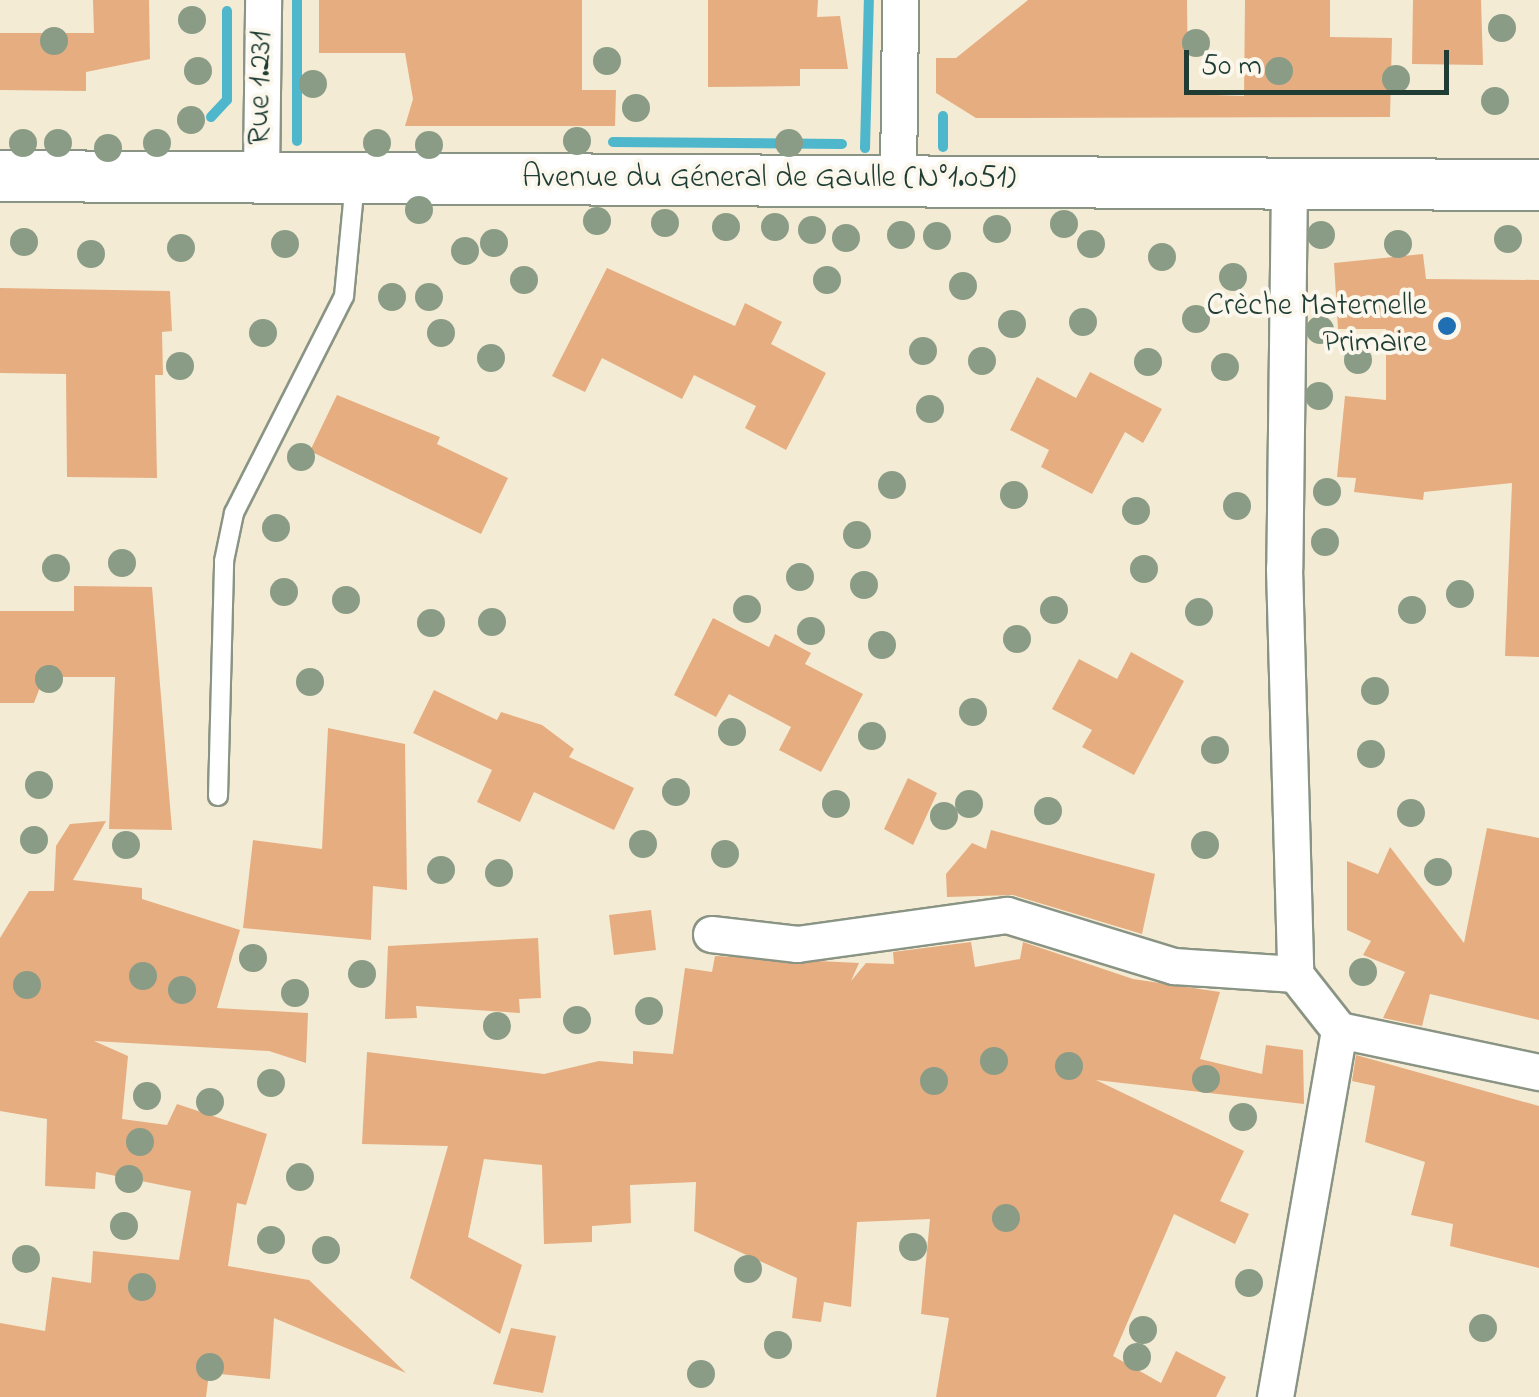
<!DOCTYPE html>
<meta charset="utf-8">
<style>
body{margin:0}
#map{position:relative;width:1539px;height:1397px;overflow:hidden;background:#f4ebd4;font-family:"Indie Flower",sans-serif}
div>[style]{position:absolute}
.stream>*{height:10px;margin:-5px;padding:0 5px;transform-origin:5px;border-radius:5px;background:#4fb7cc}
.building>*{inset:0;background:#e6ad80}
.roads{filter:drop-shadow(2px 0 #8a9484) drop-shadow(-2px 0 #8a9484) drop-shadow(0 2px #8a9484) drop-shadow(0 -2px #8a9484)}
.service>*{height:18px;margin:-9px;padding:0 9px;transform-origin:9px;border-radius:9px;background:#fff}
.minor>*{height:35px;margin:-17.5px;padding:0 17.5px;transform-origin:17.5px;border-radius:17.5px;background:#fff}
.secondary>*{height:50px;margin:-25px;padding:0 25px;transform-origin:25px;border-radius:25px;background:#fff}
.trees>*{width:28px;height:28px;margin:-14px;border-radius:50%;background:#8a9c86}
.dots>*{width:28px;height:28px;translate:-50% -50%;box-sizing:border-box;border:5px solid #fbf7ec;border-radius:50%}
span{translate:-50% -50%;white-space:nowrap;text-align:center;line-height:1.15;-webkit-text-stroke:8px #fbf7ec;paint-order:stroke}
.street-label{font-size:32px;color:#1f3d34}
.poi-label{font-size:32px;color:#1f3d34}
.right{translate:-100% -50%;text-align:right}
.scale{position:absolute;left:1184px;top:50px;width:265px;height:45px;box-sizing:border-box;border:5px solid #1f3d34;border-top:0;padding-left:12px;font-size:30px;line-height:35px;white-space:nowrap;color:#1f3d34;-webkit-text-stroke:8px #fbf7ec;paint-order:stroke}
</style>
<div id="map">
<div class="stream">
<i style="left:943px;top:116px;width:31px;rotate:90deg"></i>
<i style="left:211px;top:117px;width:23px;rotate:-47deg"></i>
<i style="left:227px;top:100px;width:89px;rotate:-90deg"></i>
<i style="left:297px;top:141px;width:141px;rotate:-90deg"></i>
<i style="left:613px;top:142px;width:229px;rotate:0.5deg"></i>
<i style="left:865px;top:148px;width:148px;rotate:-88.5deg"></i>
</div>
<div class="building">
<i style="clip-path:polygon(93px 0,149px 0,150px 59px,86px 72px,86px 91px,0 90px,0 33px,94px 33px)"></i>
<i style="clip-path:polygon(319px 0,582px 0,582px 90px,616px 90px,615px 126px,405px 126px,413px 99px,405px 53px,319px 53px)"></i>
<i style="clip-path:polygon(708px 0,818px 0,817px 17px,840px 16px,848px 69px,800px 69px,800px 86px,708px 87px)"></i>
<i style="clip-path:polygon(1028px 0,1187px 0,1188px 94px,1244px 96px,1245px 0,1330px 0,1330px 37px,1392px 38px,1390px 117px,976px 118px,936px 93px,936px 58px,956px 58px)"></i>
<i style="clip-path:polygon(1413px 0,1481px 0,1483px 65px,1412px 64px)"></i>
<i style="clip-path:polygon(1423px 254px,1426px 279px,1539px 280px,1539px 657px,1505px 656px,1512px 483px,1424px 492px,1423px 500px,1354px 492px,1356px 478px,1337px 477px,1345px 396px,1386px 400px,1386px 329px,1338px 329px,1334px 263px)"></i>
<i style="clip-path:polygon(607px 268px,735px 326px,745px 303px,782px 322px,771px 344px,826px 373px,786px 450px,745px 428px,756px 406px,694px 375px,682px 399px,602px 358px,585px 392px,552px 376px)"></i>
<i style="clip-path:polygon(0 288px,170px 291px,172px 331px,162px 332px,163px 375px,155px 375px,157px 478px,67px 477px,66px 374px,0 373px)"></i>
<i style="clip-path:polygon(1090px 372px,1162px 409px,1143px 443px,1125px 432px,1092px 494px,1041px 467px,1049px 450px,1010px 430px,1037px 377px,1076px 398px)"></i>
<i style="clip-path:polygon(337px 395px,440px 437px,437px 444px,508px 478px,481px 534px,310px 451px)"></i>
<i style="clip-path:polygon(74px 586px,152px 587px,172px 830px,109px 829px,115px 677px,44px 677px,34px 703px,0 703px,0 611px,74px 611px)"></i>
<i style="clip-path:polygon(713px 618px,769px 647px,775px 634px,811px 653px,805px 664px,863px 694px,821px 772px,779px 750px,791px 727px,729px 694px,716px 717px,674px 695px)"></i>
<i style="clip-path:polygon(1131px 652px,1184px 681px,1134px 775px,1082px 747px,1092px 730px,1052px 709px,1079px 659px,1117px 679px)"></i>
<i style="clip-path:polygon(434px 690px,497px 720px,501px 712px,542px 725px,574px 749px,569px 757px,634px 788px,614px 830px,534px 792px,520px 822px,477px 802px,492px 770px,413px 733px)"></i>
<i style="clip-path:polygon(328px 728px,405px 744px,407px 890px,373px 886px,371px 940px,243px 928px,253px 840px,322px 849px)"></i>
<i style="clip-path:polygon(908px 778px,937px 793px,913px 845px,884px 829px)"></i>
<i style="clip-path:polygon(106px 821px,73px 880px,142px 888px,142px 899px,240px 930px,217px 1008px,308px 1013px,306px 1063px,269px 1051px,94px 1041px,128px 1056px,122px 1119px,167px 1125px,177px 1104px,267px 1134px,246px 1205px,237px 1203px,228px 1266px,309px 1280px,406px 1373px,274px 1318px,270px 1379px,209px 1373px,206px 1397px,0 1397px,0 1323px,45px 1331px,52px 1277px,91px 1283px,93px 1251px,179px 1260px,191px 1191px,96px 1172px,95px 1189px,45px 1186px,47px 1119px,0 1111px,0 938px,29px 891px,54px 891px,56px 846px,70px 824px)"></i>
<i style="clip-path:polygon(1487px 828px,1539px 838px,1539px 1020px,1430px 994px,1422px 1026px,1383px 1018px,1405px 972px,1363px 955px,1371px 941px,1347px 930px,1347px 861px,1378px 874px,1390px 847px,1464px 943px)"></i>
<i style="clip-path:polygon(991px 830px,1155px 874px,1142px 934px,1013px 895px,947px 897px,946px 874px,972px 843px,986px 849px)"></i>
<i style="clip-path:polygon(651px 910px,656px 950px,614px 955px,609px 915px)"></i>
<i style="clip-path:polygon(538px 938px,541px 998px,519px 999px,520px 1013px,416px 1006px,417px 1018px,385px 1019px,388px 946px)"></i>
<i style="clip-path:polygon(971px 942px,975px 967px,1020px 959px,1023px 942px,1133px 979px,1220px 992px,1200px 1059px,1262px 1074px,1266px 1045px,1303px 1050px,1304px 1104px,1096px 1080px,1244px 1151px,1220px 1201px,1249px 1214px,1235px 1244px,1174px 1214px,1113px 1356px,1161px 1383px,1176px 1351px,1226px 1377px,1216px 1397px,936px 1397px,949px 1318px,921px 1314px,930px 1219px,857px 1222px,851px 1307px,824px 1302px,821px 1322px,792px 1318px,797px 1278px,694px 1231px,696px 1182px,630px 1185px,631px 1223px,592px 1226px,592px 1242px,544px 1244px,542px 1165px,484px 1159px,468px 1237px,522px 1265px,500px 1334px,410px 1278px,448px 1146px,362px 1144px,367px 1052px,544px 1074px,599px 1061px,633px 1064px,633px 1051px,673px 1054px,685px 968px,712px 972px,715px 956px,859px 963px,851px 981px,866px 963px,894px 964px,893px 952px)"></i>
<i style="clip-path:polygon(1356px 1055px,1539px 1106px,1539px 1268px,1450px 1246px,1453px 1224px,1411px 1215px,1425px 1162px,1365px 1142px,1375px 1086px,1352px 1081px)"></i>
<i style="clip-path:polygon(511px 1328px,556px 1336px,543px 1393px,493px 1384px)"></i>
</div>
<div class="roads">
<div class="service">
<i style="left:218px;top:796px;width:235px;rotate:-88.5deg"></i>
<i style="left:224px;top:561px;width:49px;rotate:-78.2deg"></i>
<i style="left:234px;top:513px;width:243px;rotate:-63.1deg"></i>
<i style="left:344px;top:296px;width:116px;rotate:-84.5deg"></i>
</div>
<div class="minor">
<i style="left:261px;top:175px;width:175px;rotate:-89.3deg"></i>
<i style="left:898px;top:176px;width:176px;rotate:-89.3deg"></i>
<i style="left:1289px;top:184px;width:384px;rotate:90.7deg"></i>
<i style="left:1284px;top:568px;width:406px;rotate:88.4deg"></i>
<i style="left:1295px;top:974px;width:71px;rotate:51.8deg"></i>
<i style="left:1339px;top:1030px;width:204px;rotate:11.9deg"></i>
<i style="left:711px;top:934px;width:87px;rotate:6.6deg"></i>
<i style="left:797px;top:944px;width:212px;rotate:-7.9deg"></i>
<i style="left:1007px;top:915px;width:175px;rotate:17deg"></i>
<i style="left:1174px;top:966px;width:121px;rotate:3.8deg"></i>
<i style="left:1275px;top:1397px;width:373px;rotate:-80.1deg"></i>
</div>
<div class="secondary">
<i style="left:0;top:176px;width:1539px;rotate:0.34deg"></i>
</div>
</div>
<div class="trees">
<i style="left:192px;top:20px"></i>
<i style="left:1502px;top:28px"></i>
<i style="left:54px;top:41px"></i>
<i style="left:1196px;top:43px"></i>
<i style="left:607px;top:61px"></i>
<i style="left:198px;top:71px"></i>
<i style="left:1279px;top:71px"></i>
<i style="left:1396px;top:79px"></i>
<i style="left:313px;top:84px"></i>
<i style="left:1495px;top:101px"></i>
<i style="left:636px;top:108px"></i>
<i style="left:191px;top:120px"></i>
<i style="left:577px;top:141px"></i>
<i style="left:23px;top:143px"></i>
<i style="left:58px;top:143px"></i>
<i style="left:157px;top:143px"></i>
<i style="left:377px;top:143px"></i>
<i style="left:789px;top:143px"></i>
<i style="left:429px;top:145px"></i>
<i style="left:108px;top:148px"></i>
<i style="left:419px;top:210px"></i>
<i style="left:597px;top:221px"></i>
<i style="left:665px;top:223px"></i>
<i style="left:1064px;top:224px"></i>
<i style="left:726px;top:227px"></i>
<i style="left:775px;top:227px"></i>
<i style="left:997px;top:229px"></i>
<i style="left:812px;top:230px"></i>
<i style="left:901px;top:235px"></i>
<i style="left:1321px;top:235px"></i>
<i style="left:937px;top:236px"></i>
<i style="left:846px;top:238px"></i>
<i style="left:1508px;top:239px"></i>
<i style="left:24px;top:242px"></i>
<i style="left:494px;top:243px"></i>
<i style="left:285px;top:244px"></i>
<i style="left:1091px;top:244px"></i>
<i style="left:1398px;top:244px"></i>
<i style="left:181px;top:248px"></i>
<i style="left:465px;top:251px"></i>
<i style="left:91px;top:254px"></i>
<i style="left:1162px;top:257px"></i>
<i style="left:1233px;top:277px"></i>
<i style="left:524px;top:280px"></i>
<i style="left:827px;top:280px"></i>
<i style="left:963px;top:286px"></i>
<i style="left:392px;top:297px"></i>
<i style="left:429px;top:297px"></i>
<i style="left:1196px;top:319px"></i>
<i style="left:1083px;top:322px"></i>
<i style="left:1012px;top:324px"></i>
<i style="left:1320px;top:330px"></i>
<i style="left:263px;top:333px"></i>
<i style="left:441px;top:333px"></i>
<i style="left:923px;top:351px"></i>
<i style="left:491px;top:358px"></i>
<i style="left:1358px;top:360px"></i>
<i style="left:982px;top:361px"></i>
<i style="left:1148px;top:362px"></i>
<i style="left:180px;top:366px"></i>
<i style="left:1225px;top:367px"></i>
<i style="left:1319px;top:396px"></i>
<i style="left:930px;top:409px"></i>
<i style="left:301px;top:457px"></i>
<i style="left:892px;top:485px"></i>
<i style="left:1327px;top:492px"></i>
<i style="left:1014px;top:495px"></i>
<i style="left:1237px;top:506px"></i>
<i style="left:1136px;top:511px"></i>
<i style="left:276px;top:528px"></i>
<i style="left:857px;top:535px"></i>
<i style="left:1325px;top:542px"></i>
<i style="left:122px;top:563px"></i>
<i style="left:56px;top:568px"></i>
<i style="left:1144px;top:569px"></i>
<i style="left:800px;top:577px"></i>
<i style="left:864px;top:585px"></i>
<i style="left:284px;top:592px"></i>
<i style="left:1460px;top:594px"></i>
<i style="left:346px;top:600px"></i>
<i style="left:747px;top:609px"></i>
<i style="left:1054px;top:610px"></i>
<i style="left:1412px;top:610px"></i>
<i style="left:1199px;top:612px"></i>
<i style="left:492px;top:622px"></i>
<i style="left:431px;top:623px"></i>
<i style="left:811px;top:631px"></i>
<i style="left:1017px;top:639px"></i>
<i style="left:882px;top:645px"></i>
<i style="left:49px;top:679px"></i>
<i style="left:310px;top:682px"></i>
<i style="left:1375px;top:691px"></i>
<i style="left:973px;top:712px"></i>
<i style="left:732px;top:732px"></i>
<i style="left:872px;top:736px"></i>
<i style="left:1215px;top:750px"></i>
<i style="left:1371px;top:754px"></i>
<i style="left:39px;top:785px"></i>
<i style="left:676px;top:792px"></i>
<i style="left:836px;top:804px"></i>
<i style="left:969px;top:804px"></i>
<i style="left:1048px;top:811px"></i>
<i style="left:1411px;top:813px"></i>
<i style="left:944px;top:816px"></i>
<i style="left:34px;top:840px"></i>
<i style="left:643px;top:844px"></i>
<i style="left:126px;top:845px"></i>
<i style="left:1205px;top:845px"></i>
<i style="left:725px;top:854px"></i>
<i style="left:441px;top:870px"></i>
<i style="left:1438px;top:872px"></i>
<i style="left:499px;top:873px"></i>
<i style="left:253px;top:958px"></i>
<i style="left:1363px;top:972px"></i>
<i style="left:362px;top:974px"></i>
<i style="left:143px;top:976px"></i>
<i style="left:27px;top:985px"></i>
<i style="left:182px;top:990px"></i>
<i style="left:295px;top:993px"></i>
<i style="left:649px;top:1011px"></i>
<i style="left:577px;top:1020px"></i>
<i style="left:497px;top:1026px"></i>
<i style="left:994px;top:1061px"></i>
<i style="left:1069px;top:1066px"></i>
<i style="left:1206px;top:1079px"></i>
<i style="left:934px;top:1081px"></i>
<i style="left:271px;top:1083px"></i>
<i style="left:147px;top:1096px"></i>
<i style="left:210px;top:1102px"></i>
<i style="left:1243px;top:1117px"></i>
<i style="left:140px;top:1142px"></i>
<i style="left:300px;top:1177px"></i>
<i style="left:129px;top:1179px"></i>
<i style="left:1006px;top:1218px"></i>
<i style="left:124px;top:1226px"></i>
<i style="left:271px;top:1240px"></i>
<i style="left:913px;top:1247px"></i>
<i style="left:326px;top:1250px"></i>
<i style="left:26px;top:1259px"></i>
<i style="left:748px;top:1269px"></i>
<i style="left:1249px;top:1283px"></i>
<i style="left:142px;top:1287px"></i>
<i style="left:1483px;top:1328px"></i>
<i style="left:1143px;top:1330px"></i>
<i style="left:778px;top:1345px"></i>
<i style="left:1137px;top:1357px"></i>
<i style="left:210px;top:1367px"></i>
<i style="left:701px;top:1374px"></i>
</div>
<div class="dots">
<i style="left:1447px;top:326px;background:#1f6fb2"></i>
</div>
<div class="street-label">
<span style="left:262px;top:88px;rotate:-89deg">Rue 1.231</span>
<span style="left:769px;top:179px">Avenue du Géneral de Gaulle (N°1.051)</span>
</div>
<div class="poi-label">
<span class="right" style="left:1427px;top:326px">Crèche Maternelle<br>Primaire</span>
</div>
<div class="scale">50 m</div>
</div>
